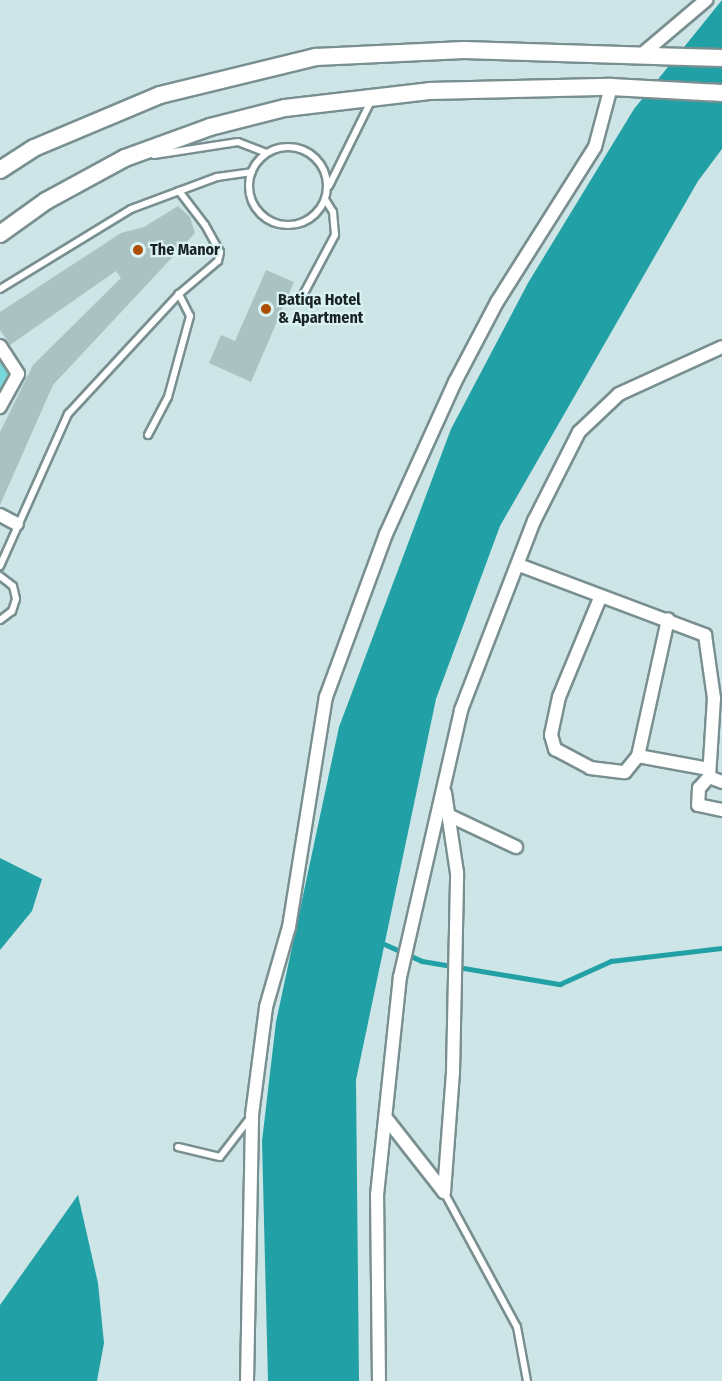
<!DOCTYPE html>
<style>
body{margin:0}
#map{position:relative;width:722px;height:1381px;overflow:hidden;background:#cde5e6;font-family:"Fira Sans Condensed",sans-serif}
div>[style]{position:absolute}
.green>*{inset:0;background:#78d7db}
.water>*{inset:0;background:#21a1a5}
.stream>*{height:4.5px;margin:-2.25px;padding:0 2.25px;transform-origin:2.25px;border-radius:2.25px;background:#21a1a5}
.building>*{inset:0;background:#aac2c2}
.roads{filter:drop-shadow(2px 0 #798f90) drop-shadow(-2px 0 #798f90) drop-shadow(0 2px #798f90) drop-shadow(0 -2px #798f90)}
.lane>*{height:6px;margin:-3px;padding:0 3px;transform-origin:3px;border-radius:3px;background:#fff}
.lane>.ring{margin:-3px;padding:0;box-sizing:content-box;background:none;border:6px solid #fff;border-radius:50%}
.street>*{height:12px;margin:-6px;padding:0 6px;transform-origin:6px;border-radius:6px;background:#fff}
.secondary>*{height:16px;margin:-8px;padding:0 8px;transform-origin:8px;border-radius:8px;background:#fff}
.dots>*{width:16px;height:16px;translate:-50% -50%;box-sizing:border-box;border:3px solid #daf2f3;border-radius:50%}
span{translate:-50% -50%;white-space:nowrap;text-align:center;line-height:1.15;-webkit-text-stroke:4.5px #daf2f3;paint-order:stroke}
.poi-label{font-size:16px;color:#1a2323;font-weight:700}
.left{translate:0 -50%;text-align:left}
</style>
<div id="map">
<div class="green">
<i style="clip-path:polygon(0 361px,11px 374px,0 393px)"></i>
</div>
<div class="water">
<i style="clip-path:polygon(722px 0,722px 149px,698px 181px,500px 526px,436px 699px,356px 1080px,359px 1381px,268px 1381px,262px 1141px,276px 1022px,339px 727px,451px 429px,528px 283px,634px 109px)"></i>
<i style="clip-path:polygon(0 858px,42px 879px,32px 911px,0 950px)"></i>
<i style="clip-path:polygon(78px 1195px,98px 1283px,104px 1343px,97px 1381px,0 1381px,0 1305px)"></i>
</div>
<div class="stream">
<i style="left:380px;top:942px;width:46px;rotate:24.3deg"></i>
<i style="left:422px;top:961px;width:140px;rotate:9.5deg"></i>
<i style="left:560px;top:984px;width:56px;rotate:-24.3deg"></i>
<i style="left:611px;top:961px;width:112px;rotate:-6.7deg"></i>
</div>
<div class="building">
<i style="clip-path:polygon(178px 206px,190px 217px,195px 233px,53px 385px,0 505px,0 432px,33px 365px,121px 278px,116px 271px,10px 345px,0 330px,0 312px,121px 233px,144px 227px)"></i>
<i style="clip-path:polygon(266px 270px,294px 282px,251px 382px,209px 363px,221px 335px,235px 341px)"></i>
</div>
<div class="roads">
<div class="lane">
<i class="ring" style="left:249px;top:147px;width:72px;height:72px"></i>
<i style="left:154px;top:155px;width:85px;rotate:-8.8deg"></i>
<i style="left:238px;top:142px;width:30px;rotate:21deg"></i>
<i style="left:329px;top:186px;width:95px;rotate:-63.7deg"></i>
<i style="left:0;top:289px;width:153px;rotate:-31.4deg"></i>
<i style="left:131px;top:209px;width:92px;rotate:-20.4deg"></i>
<i style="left:217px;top:177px;width:35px;rotate:-8deg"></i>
<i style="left:303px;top:295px;width:68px;rotate:-61.9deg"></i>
<i style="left:335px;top:235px;width:23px;rotate:-95deg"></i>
<i style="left:333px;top:212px;width:15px;rotate:-122deg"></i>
<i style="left:148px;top:435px;width:43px;rotate:-62.2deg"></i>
<i style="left:168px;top:397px;width:84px;rotate:-74.8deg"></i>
<i style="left:190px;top:316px;width:25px;rotate:-117deg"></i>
<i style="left:0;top:566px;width:167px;rotate:-65.9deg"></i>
<i style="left:68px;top:414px;width:163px;rotate:-47.2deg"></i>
<i style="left:179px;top:294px;width:51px;rotate:-40.2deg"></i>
<i style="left:218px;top:261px;width:9px;rotate:-77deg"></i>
<i style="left:220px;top:252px;width:31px;rotate:-119deg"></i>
<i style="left:205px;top:225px;width:43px;rotate:-127.4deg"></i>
<i style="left:0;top:576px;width:16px;rotate:38deg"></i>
<i style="left:13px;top:586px;width:13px;rotate:77deg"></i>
<i style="left:16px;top:599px;width:13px;rotate:108deg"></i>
<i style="left:12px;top:611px;width:15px;rotate:143deg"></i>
<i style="left:178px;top:1147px;width:43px;rotate:13.4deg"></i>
<i style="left:220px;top:1157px;width:49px;rotate:-52.4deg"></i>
<i style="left:444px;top:1192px;width:153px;rotate:61.6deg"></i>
<i style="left:517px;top:1327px;width:55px;rotate:79.5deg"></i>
</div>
<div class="street">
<i style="left:640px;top:56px;width:87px;rotate:-40.3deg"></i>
<i style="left:0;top:346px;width:33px;rotate:57deg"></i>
<i style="left:18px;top:374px;width:38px;rotate:119deg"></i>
<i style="left:0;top:515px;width:19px;rotate:28deg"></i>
<i style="left:519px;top:565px;width:199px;rotate:20.6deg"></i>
<i style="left:705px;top:635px;width:64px;rotate:81.9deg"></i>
<i style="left:714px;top:698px;width:79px;rotate:93.6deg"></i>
<i style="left:709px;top:777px;width:15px;rotate:132deg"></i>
<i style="left:699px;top:788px;width:17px;rotate:93deg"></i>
<i style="left:698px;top:805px;width:25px;rotate:12deg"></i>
<i style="left:600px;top:598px;width:107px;rotate:112.5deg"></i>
<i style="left:559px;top:697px;width:39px;rotate:102deg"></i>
<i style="left:551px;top:735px;width:15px;rotate:74deg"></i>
<i style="left:555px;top:749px;width:40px;rotate:28deg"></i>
<i style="left:590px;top:768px;width:35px;rotate:7deg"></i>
<i style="left:625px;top:772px;width:21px;rotate:-51deg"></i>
<i style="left:638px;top:756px;width:140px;rotate:-77.6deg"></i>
<i style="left:638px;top:756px;width:72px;rotate:10.4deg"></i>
<i style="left:709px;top:777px;width:14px;rotate:21deg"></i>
<i style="left:450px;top:816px;width:73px;rotate:25.2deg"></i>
<i style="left:386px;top:1118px;width:94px;rotate:51.9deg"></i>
<i style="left:444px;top:1192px;width:120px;rotate:-85.7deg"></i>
<i style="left:453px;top:1072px;width:199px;rotate:-88.8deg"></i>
<i style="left:457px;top:873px;width:81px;rotate:-98.5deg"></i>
<i style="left:247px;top:1381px;width:266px;rotate:-88.9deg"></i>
<i style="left:252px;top:1115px;width:109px;rotate:-82.6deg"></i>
<i style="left:266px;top:1007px;width:83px;rotate:-74deg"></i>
<i style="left:289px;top:927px;width:233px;rotate:-80.9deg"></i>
<i style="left:326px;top:697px;width:174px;rotate:-69.8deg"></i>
<i style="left:386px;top:534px;width:167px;rotate:-65.6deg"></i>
<i style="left:455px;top:382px;width:90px;rotate:-62.3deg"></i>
<i style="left:497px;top:302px;width:183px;rotate:-57.7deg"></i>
<i style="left:595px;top:147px;width:62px;rotate:-75.1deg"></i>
<i style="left:379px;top:1381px;width:186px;rotate:-90.6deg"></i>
<i style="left:377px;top:1195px;width:219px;rotate:-84deg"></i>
<i style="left:400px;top:977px;width:274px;rotate:-77.1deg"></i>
<i style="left:461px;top:710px;width:203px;rotate:-68.9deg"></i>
<i style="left:534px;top:521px;width:100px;rotate:-63.2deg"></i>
<i style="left:579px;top:432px;width:55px;rotate:-43.5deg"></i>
<i style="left:619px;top:394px;width:113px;rotate:-24.5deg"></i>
</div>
<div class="secondary">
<i style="left:0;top:170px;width:40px;rotate:-32.9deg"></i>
<i style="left:34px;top:148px;width:137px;rotate:-22.8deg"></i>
<i style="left:160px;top:95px;width:161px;rotate:-13.7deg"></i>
<i style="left:316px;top:57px;width:148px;rotate:-2.7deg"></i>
<i style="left:464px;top:50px;width:258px;rotate:1.8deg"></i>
<i style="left:0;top:234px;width:57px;rotate:-35.7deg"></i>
<i style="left:46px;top:201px;width:90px;rotate:-28.6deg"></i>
<i style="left:125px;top:158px;width:90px;rotate:-20deg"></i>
<i style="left:210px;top:127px;width:77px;rotate:-14.2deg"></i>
<i style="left:285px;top:108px;width:145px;rotate:-6.7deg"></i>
<i style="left:429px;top:91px;width:182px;rotate:-1.3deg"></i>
<i style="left:611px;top:87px;width:111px;rotate:3.1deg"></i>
</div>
</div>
<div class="dots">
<i style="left:138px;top:250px;background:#ad4d01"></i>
<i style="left:266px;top:309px;background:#ad4d01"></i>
</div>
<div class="poi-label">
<span class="left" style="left:150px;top:250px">The Manor</span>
<span class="left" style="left:278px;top:309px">Batiqa Hotel<br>&amp; Apartment</span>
</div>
</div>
